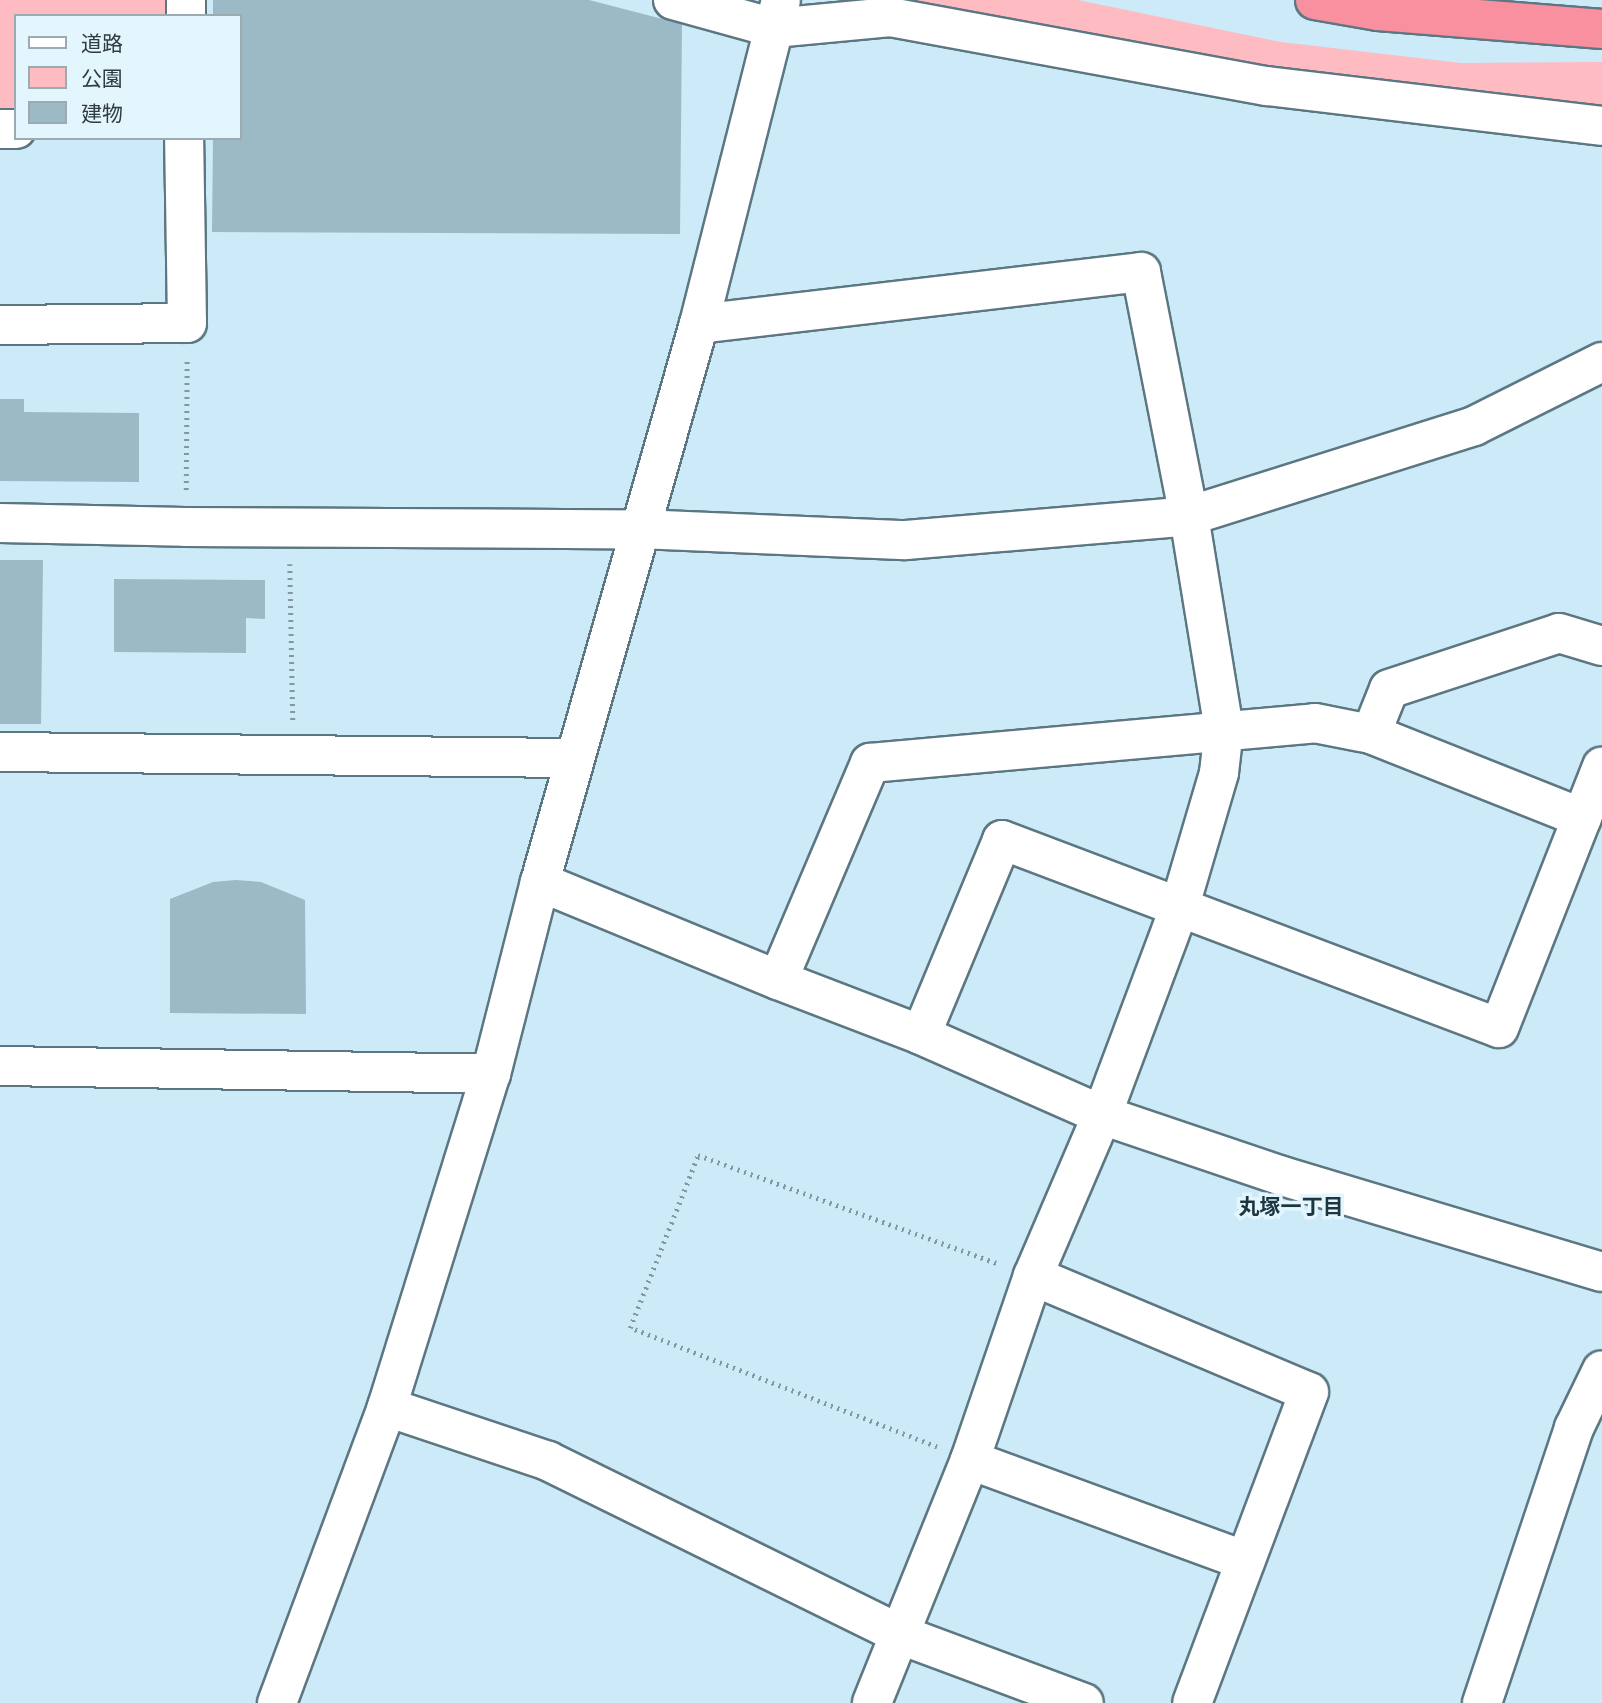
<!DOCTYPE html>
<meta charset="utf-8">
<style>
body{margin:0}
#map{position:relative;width:1602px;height:1703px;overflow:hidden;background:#cceaf7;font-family:"Titillium Web","Noto Sans JP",sans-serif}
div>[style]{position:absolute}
.green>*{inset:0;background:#ffbbc2}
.building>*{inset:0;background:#9cbac6}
.path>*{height:4.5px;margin-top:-2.25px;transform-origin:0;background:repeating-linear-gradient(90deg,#8298a1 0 2px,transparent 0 7px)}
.roads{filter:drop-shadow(2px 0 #5c7782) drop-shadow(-2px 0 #5c7782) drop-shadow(0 2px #5c7782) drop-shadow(0 -2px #5c7782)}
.minor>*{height:38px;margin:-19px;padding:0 19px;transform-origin:19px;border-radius:19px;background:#fff}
.highway>*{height:38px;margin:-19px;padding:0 19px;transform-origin:19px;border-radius:19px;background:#f9909f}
span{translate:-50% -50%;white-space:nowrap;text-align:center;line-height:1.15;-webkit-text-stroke:7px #e3f5fd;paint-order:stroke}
.neighbourhood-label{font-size:21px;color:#1c363f;font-weight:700}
.legend{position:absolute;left:14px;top:14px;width:228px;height:126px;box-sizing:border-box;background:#e3f5fd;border:2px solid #9babb2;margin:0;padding:9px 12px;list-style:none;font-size:21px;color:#303c41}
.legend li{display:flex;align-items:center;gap:14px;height:35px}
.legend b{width:35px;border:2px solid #9babb2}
</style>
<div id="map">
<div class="green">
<i style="clip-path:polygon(0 0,171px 0,171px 16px,16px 16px,16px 118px,0 117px)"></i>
<i style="clip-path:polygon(900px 0,1078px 0,1281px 42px,1461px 63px,1602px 62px,1602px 105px,1225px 63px)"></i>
</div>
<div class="building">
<i style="clip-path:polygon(213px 0,589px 0,682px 24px,680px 234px,212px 232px,213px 138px,240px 138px,240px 16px,213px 16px)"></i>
<i style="clip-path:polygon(0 399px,24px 399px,24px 412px,139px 413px,139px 482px,0 481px)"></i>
<i style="clip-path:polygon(0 560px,43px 560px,41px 724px,0 724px)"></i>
<i style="clip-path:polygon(114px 579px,265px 580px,265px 619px,246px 618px,246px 653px,114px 652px)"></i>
<i style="clip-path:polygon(236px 880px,261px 882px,305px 900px,306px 1014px,170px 1013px,170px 899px,213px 882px)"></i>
</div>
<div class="path">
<i style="left:186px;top:490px;width:131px;rotate:-89.6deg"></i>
<i style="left:290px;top:564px;width:156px;rotate:88.9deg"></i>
<i style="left:937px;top:1447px;width:329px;rotate:-158.8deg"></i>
<i style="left:630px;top:1328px;width:186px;rotate:-68.5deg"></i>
<i style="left:698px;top:1155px;width:320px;rotate:19.9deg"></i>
</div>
<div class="roads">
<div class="minor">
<i style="left:673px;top:0;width:105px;rotate:15.5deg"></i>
<i style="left:774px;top:28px;width:117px;rotate:-5.4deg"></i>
<i style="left:890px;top:17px;width:383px;rotate:10.4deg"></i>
<i style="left:1267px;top:86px;width:337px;rotate:6.8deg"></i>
<i style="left:186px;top:16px;width:16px;rotate:-90deg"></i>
<i style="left:0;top:129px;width:16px"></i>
<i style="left:699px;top:324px;width:445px;rotate:-6.7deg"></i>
<i style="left:1141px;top:272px;width:249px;rotate:78.9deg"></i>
<i style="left:1189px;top:516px;width:216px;rotate:80.7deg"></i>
<i style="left:1224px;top:729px;width:44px;rotate:96.5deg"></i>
<i style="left:1219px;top:773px;width:142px;rotate:106.4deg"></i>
<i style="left:1179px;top:909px;width:220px;rotate:110.5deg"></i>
<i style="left:1102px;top:1115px;width:175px;rotate:113.2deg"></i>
<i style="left:1033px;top:1276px;width:194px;rotate:108.9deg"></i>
<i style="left:970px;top:1460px;width:262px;rotate:112deg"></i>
<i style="left:0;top:325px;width:187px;rotate:-0.6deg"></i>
<i style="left:187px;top:323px;width:185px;rotate:-90.9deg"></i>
<i style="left:0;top:523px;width:185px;rotate:1.2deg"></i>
<i style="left:185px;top:527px;width:454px;rotate:0.3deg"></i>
<i style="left:639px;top:529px;width:267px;rotate:2.4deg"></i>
<i style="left:906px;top:540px;width:284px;rotate:-4.8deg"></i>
<i style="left:1189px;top:516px;width:299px;rotate:-17.5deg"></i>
<i style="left:1474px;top:426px;width:143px;rotate:-26.6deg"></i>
<i style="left:1371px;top:734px;width:48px;rotate:-68.2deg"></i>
<i style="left:1389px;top:689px;width:179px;rotate:-18.2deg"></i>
<i style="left:1559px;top:633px;width:45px;rotate:16.8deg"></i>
<i style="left:0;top:752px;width:575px;rotate:0.6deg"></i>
<i style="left:540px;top:882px;width:257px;rotate:22.4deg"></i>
<i style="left:778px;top:980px;width:153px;rotate:21deg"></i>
<i style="left:921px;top:1035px;width:198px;rotate:23.8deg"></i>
<i style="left:1102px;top:1115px;width:190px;rotate:18.7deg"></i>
<i style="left:1282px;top:1176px;width:334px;rotate:16.7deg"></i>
<i style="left:778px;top:980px;width:236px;rotate:-67deg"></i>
<i style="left:870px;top:763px;width:447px;rotate:-5.1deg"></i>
<i style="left:1315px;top:723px;width:57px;rotate:11.1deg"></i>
<i style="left:1371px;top:734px;width:227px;rotate:21.7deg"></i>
<i style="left:921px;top:1035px;width:211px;rotate:-67.4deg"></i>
<i style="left:1002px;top:840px;width:531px;rotate:20.72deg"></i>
<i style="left:1499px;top:1028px;width:281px;rotate:-68.5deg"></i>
<i style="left:0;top:1066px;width:491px;rotate:0.9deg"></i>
<i style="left:1033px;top:1276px;width:299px;rotate:22.8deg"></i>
<i style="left:1309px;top:1392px;width:332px;rotate:110.6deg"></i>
<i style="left:387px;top:1407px;width:170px;rotate:18.5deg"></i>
<i style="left:548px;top:1461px;width:394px;rotate:26.2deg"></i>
<i style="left:901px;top:1635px;width:195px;rotate:20.4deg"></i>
<i style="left:970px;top:1460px;width:292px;rotate:20.1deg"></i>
<i style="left:277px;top:1703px;width:316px;rotate:-69.6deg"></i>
<i style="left:387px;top:1407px;width:349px;rotate:-72.7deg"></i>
<i style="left:491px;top:1074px;width:198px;rotate:-75.7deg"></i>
<i style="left:540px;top:882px;width:580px;rotate:-74.1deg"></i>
<i style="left:699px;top:324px;width:334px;rotate:-75.8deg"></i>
<i style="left:1482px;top:1703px;width:290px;rotate:-71.5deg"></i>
<i style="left:1574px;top:1428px;width:64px;rotate:-64.2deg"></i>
</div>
<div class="highway">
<i style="left:1315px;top:0;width:64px;rotate:9.9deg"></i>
<i style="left:1378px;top:11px;width:225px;rotate:4.6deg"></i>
</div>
</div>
<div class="neighbourhood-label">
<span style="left:1291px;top:1206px">丸塚一丁目</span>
</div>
<ul class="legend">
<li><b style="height:9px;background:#fff"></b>道路</li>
<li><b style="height:19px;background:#ffbbc2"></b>公園</li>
<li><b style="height:19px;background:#9cbac6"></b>建物</li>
</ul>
</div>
